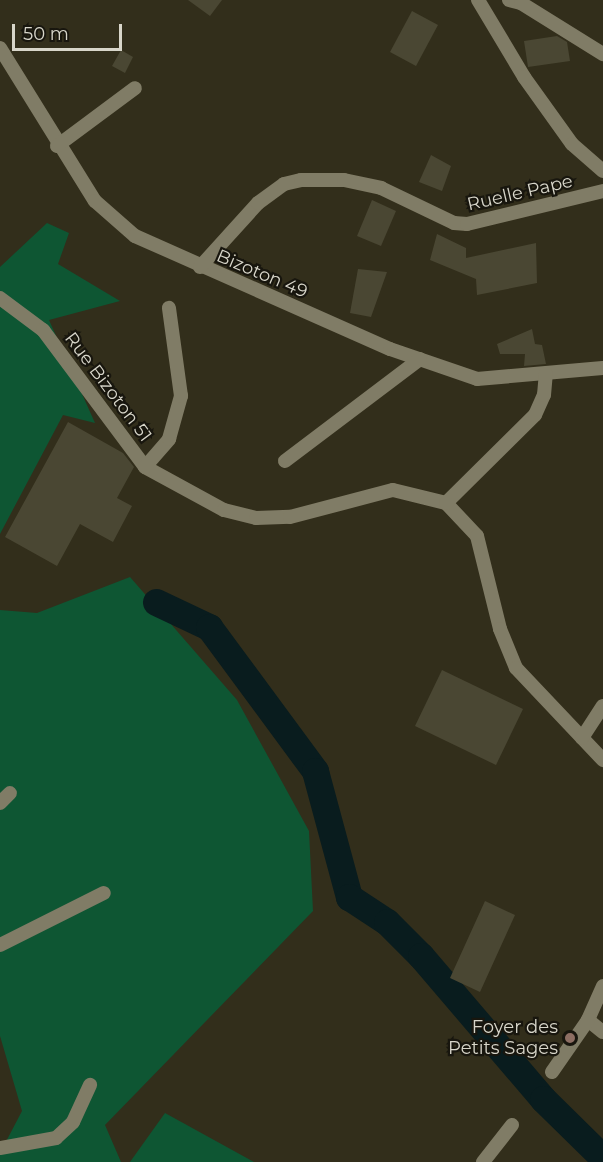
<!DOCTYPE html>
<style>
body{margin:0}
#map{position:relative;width:603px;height:1162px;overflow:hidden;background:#322e1b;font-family:Montserrat,sans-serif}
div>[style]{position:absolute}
.green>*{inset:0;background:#0e5633}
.river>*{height:27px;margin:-13.5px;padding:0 13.5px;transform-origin:13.5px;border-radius:13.5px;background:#091c1e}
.building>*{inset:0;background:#4a4733}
.street>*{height:14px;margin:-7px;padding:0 7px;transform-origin:7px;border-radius:7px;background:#807c66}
.dots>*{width:16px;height:16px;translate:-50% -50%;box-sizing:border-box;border:3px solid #18160e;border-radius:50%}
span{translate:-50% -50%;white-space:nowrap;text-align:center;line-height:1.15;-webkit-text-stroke:4.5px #18160e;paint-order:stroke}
.street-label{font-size:18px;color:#d8d6ca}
.poi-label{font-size:18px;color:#d8d6ca}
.right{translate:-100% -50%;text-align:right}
.scale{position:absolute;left:12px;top:24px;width:110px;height:27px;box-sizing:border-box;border:3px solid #d8d6ca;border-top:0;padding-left:8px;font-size:18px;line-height:21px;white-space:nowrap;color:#d8d6ca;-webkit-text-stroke:4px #18160e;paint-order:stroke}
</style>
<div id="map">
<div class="green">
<i style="clip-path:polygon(47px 223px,69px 233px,58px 264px,120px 301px,49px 320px,95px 423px,63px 415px,0 534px,0 267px)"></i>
<i style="clip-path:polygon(130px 577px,237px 700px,309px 831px,313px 911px,105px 1125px,121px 1162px,0 1162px,0 1153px,22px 1111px,0 1036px,0 610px,37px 613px)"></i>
<i style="clip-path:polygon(165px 1113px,254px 1162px,130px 1162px)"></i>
</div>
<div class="river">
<i style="left:156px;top:602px;width:59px;rotate:25.3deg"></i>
<i style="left:209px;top:627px;width:179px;rotate:53.6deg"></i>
<i style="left:315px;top:771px;width:131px;rotate:74.9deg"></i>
<i style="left:349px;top:897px;width:45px;rotate:33.3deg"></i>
<i style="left:387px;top:922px;width:48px;rotate:45deg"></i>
<i style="left:421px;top:956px;width:188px;rotate:49.5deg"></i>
<i style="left:543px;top:1099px;width:84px;rotate:44.5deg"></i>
</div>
<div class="building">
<i style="clip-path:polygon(188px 0,222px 0,210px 16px)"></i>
<i style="clip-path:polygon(412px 11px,438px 25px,416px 66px,390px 52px)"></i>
<i style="clip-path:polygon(557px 36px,567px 42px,570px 61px,528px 67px,524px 41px)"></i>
<i style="clip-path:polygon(121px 50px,133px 57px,125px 73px,112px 66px)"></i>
<i style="clip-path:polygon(431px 155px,451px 166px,442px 191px,419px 182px)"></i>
<i style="clip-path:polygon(372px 200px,396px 211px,381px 246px,357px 236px)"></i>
<i style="clip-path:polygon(437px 234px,466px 248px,466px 258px,536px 243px,537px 283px,477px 295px,476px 279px,430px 260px)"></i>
<i style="clip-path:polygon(358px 269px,387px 272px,371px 317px,350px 313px)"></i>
<i style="clip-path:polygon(532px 329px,535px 344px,542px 345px,546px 364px,524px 366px,525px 354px,500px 354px,497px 344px)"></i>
<i style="clip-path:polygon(68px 422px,123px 453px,134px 467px,117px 498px,132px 506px,113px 542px,80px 524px,57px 566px,5px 537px)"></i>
<i style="clip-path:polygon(442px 670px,523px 709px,496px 765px,415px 726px)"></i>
<i style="clip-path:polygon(485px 901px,515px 915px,480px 992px,450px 978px)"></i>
</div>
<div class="street">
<i style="left:478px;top:0;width:90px;rotate:59.1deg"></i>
<i style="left:524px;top:77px;width:82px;rotate:54.4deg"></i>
<i style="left:572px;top:144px;width:41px;rotate:41.1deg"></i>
<i style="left:509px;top:0;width:12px;rotate:14deg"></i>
<i style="left:521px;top:3px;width:97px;rotate:31.9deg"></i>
<i style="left:0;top:48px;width:180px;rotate:58.2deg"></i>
<i style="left:95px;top:201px;width:53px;rotate:41.2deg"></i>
<i style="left:135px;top:236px;width:279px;rotate:23.9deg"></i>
<i style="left:390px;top:349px;width:92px;rotate:19deg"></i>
<i style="left:477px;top:379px;width:126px;rotate:-5deg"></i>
<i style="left:57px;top:146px;width:97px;rotate:-36.6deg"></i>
<i style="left:200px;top:267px;width:86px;rotate:-47.8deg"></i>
<i style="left:258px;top:203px;width:32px;rotate:-36deg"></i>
<i style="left:284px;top:184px;width:17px;rotate:-13deg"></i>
<i style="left:301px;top:180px;width:43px"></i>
<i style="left:344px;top:180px;width:38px;rotate:12deg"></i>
<i style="left:381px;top:188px;width:81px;rotate:25.6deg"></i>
<i style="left:454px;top:223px;width:13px;rotate:4deg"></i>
<i style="left:467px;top:224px;width:140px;rotate:-13.6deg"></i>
<i style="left:0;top:298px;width:54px;rotate:36.7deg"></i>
<i style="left:43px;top:330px;width:171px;rotate:53.3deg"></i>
<i style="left:145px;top:467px;width:90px;rotate:28.6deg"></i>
<i style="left:224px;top:510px;width:33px;rotate:14deg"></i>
<i style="left:256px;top:518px;width:34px;rotate:-2deg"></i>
<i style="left:290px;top:517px;width:106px;rotate:-14.7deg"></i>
<i style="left:393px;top:490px;width:55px;rotate:13.8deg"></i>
<i style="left:446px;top:503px;width:45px;rotate:46.8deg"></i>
<i style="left:477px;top:536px;width:96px;rotate:76.1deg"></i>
<i style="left:500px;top:629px;width:42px;rotate:67.7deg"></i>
<i style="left:516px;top:668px;width:127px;rotate:46.6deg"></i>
<i style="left:285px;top:461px;width:169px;rotate:-37.1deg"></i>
<i style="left:145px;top:467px;width:37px;rotate:-49deg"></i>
<i style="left:169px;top:439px;width:45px;rotate:-74.4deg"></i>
<i style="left:181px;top:396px;width:89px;rotate:-97.8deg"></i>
<i style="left:446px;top:503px;width:125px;rotate:-44.7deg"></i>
<i style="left:535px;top:415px;width:22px;rotate:-66deg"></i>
<i style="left:544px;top:395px;width:21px;rotate:-85deg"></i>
<i style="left:582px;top:738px;width:38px;rotate:-57deg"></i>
<i style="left:0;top:803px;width:14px;rotate:-45deg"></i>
<i style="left:0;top:945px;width:116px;rotate:-26.6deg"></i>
<i style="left:603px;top:986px;width:37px;rotate:114deg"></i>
<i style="left:588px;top:1020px;width:19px;rotate:39deg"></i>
<i style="left:552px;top:1072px;width:63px;rotate:-55.3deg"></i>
<i style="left:0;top:1148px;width:57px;rotate:-10.1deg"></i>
<i style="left:56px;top:1138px;width:23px;rotate:-43deg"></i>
<i style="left:73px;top:1122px;width:41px;rotate:-65.3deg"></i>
<i style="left:483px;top:1162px;width:47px;rotate:-51.9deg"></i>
</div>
<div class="dots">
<i style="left:570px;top:1038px;background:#8d6e63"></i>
</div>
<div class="street-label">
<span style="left:520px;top:193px;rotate:-13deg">Ruelle Pape</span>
<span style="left:262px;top:274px;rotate:23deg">Bizoton 49</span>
<span style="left:108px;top:387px;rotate:53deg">Rue Bizoton 51</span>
</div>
<div class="poi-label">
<span class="right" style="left:558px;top:1038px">Foyer des<br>Petits Sages</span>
</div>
<div class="scale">50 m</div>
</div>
